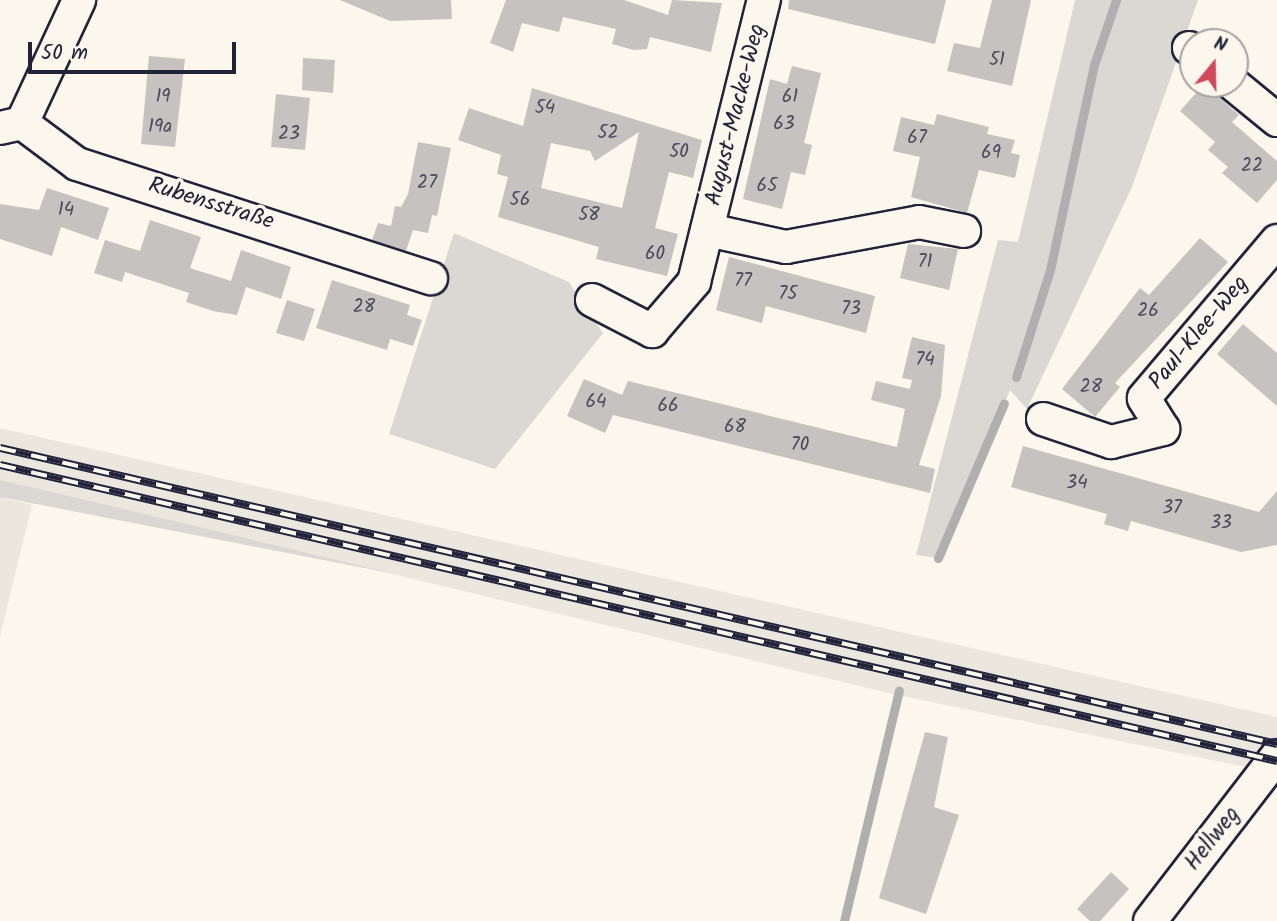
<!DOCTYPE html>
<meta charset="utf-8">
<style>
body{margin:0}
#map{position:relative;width:1277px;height:921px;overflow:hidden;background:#fbf7ec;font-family:Kalam,sans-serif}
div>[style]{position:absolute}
.built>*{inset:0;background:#ebe7df}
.green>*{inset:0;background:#dbd8d3}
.stream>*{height:9px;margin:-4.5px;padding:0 4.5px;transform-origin:4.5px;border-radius:4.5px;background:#b1aeb0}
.building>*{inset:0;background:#c6c2c0}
.roads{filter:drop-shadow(2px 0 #22223b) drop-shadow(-2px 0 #22223b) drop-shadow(0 2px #22223b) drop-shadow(0 -2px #22223b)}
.minor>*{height:32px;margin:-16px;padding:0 16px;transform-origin:16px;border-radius:16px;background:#fbf7ec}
.rail>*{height:8px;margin-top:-4px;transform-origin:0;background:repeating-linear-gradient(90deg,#fbf7ec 0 16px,#22223b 0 32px);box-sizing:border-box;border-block:2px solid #22223b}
span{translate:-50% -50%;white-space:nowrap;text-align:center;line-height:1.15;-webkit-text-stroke:7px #fbf7ec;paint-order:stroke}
.number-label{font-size:19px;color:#4b4a5c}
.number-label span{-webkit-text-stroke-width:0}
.street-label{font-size:23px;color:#22223b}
.north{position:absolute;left:1179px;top:28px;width:70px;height:70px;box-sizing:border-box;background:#fbf7ec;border:2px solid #a4a2a5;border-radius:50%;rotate:19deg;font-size:19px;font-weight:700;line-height:28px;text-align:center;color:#22223b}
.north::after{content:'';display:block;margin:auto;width:24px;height:32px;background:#d1495b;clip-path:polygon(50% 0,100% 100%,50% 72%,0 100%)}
.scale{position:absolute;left:28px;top:42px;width:208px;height:32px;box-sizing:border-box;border:4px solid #22223b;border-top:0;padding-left:9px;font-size:21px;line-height:24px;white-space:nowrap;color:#22223b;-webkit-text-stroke:5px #fbf7ec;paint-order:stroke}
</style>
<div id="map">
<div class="built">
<i style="clip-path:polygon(0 428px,1277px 717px,1277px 739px,1265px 771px,897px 695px,0 480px)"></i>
<i style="clip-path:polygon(0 497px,32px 505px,0 636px)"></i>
</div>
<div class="green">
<i style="clip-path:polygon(1075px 0,1198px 0,1132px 187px,1027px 409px,1010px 390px,938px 558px,916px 555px,998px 240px,1018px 242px)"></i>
<i style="clip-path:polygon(454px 233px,569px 282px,603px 333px,495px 469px,389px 434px)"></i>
<i style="clip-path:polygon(0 480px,65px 495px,400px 575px,0 497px)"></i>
</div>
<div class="stream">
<i style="left:1016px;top:377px;width:112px;rotate:-72.4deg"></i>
<i style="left:1050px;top:270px;width:210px;rotate:-77.9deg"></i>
<i style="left:1094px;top:65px;width:69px;rotate:-71.3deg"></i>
<i style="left:938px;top:558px;width:168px;rotate:-66.9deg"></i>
<i style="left:844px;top:921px;width:237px;rotate:-76.6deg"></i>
</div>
<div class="building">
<i style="clip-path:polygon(340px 0,451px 0,452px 19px,390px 21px)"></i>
<i style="clip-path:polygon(506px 0,624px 0,668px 15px,672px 0,722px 3px,711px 52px,650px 37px,647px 49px,634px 50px,612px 44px,616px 29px,563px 17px,559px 32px,522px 23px,513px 52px,490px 43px)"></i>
<i style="clip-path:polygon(789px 0,946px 0,935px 44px,788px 9px)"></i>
<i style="clip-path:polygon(992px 0,1031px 0,1012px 86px,947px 71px,954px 43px,980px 48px)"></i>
<i style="clip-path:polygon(149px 56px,185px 59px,175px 147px,141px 144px)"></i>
<i style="clip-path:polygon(303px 58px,335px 60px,333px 93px,302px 90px)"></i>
<i style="clip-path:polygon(792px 66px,821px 73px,804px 143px,812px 145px,805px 175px,791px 172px,782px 209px,743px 199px,770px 79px,787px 84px)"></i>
<i style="clip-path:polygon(1204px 84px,1239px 115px,1232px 122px,1277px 161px,1277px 180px,1257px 203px,1222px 173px,1228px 167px,1208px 150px,1215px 142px,1180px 111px)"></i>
<i style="clip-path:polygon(evenodd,532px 88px,702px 140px,693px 178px,669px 172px,655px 228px,678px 234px,667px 276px,596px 259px,599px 247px,498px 217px,508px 177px,497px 174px,501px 155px,458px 140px,469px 108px,523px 126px,532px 88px,639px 132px,622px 208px,541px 188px,551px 143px,590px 151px,595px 161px,639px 132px)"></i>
<i style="clip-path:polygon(276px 94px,310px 98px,305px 150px,271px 147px)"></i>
<i style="clip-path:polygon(937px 114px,989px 127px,987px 134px,1015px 140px,1011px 153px,1020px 155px,1015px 178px,979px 170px,967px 213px,911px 197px,920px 157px,893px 151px,901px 117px,934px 125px)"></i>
<i style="clip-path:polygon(418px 142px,451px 148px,437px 216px,432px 215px,428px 233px,413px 230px,406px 251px,372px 240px,378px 223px,391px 226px,395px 206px,401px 207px,408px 194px)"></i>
<i style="clip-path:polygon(47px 188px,109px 208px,98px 240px,61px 227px,52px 256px,0 239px,0 204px,39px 210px)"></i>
<i style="clip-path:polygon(150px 220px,201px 237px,190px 268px,231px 281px,241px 250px,291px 267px,281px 299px,246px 287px,237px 315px,213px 311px,186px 302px,189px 293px,125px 272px,122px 282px,94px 273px,105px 240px,140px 251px)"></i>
<i style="clip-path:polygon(1200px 238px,1228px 262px,1115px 383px,1120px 387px,1095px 417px,1062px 389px,1140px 288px,1149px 295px)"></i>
<i style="clip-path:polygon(908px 244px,958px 249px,949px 290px,900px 278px)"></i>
<i style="clip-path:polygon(729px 257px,875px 296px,866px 333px,766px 306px,762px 323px,716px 310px)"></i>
<i style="clip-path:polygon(332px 280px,410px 305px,407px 315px,422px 320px,413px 346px,390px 339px,387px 350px,316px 328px)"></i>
<i style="clip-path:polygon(287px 300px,315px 309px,304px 341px,276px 333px)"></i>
<i style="clip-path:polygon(1243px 324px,1277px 353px,1277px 406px,1217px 354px)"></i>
<i style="clip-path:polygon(912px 337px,945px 345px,941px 396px,919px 465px,935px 469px,930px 493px,613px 415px,605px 433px,567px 416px,584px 379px,622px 395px,628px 381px,897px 447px,905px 409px,871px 400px,876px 381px,910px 389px,912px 380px,902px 378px)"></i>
<i style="clip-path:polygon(1023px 446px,1259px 512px,1277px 491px,1277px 545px,1241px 552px,1131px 521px,1128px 531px,1104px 524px,1107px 514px,1011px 487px)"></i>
<i style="clip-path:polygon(925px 732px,948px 737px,934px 807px,959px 815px,926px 914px,879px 898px)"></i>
<i style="clip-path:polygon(1111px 872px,1129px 889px,1100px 921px,1090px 921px,1077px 909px)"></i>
</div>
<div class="roads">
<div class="minor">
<i style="left:1189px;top:48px;width:5px;rotate:37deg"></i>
<i style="left:1233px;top:84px;width:57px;rotate:39.3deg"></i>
<i style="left:22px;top:123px;width:136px;rotate:-65.1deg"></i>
<i style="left:0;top:128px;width:23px;rotate:-13deg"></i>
<i style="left:22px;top:123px;width:69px;rotate:36.7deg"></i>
<i style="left:77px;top:164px;width:372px;rotate:17.9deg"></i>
<i style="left:708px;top:230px;width:80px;rotate:12.3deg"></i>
<i style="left:786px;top:247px;width:135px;rotate:-10.6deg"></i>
<i style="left:919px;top:222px;width:46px;rotate:11.3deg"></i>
<i style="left:592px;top:300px;width:68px;rotate:27.3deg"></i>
<i style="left:652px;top:331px;width:65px;rotate:-49.4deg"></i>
<i style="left:694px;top:282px;width:291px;rotate:-76.1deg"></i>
<i style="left:1043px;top:419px;width:72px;rotate:18.7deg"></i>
<i style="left:1111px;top:442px;width:54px;rotate:-14deg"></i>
<i style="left:1163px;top:429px;width:36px;rotate:-122deg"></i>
<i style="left:1144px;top:398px;width:206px;rotate:-49.7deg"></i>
<i style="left:1150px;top:921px;width:208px;rotate:-52.4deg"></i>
</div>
</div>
<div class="rail">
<i style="left:0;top:448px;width:1311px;rotate:13.05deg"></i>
<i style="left:0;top:465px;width:1311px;rotate:13.05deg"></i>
</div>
<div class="number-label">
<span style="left:997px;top:61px">51</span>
<span style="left:163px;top:98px">19</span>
<span style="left:790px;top:98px">61</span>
<span style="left:545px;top:109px">54</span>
<span style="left:784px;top:125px">63</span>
<span style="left:160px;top:128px">19a</span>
<span style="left:608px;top:134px">52</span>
<span style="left:289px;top:135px">23</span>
<span style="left:917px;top:139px">67</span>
<span style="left:679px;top:153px">50</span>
<span style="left:991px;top:154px">69</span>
<span style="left:1252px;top:167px">22</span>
<span style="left:427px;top:184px">27</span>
<span style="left:767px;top:187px">65</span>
<span style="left:520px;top:201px">56</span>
<span style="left:66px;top:211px">14</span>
<span style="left:589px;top:216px">58</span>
<span style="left:655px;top:255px">60</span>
<span style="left:925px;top:263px">71</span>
<span style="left:743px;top:282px">77</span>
<span style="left:788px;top:295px">75</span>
<span style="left:364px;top:308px">28</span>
<span style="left:851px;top:310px">73</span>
<span style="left:1148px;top:312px">26</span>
<span style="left:925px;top:361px">74</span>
<span style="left:1091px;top:388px">28</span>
<span style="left:596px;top:403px">64</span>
<span style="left:668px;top:407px">66</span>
<span style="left:735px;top:428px">68</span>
<span style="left:800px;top:446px">70</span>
<span style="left:1077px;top:484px">34</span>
<span style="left:1172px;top:509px">37</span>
<span style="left:1221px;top:524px">33</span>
</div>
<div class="street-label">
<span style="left:736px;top:115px;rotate:-76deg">August-Macke-Weg</span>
<span style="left:211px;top:204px;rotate:17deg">Rubensstraße</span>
<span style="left:1199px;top:333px;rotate:-50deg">Paul-Klee-Weg</span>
<span style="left:1213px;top:839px;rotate:-52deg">Hellweg</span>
</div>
<div class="north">N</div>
<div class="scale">50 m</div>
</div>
